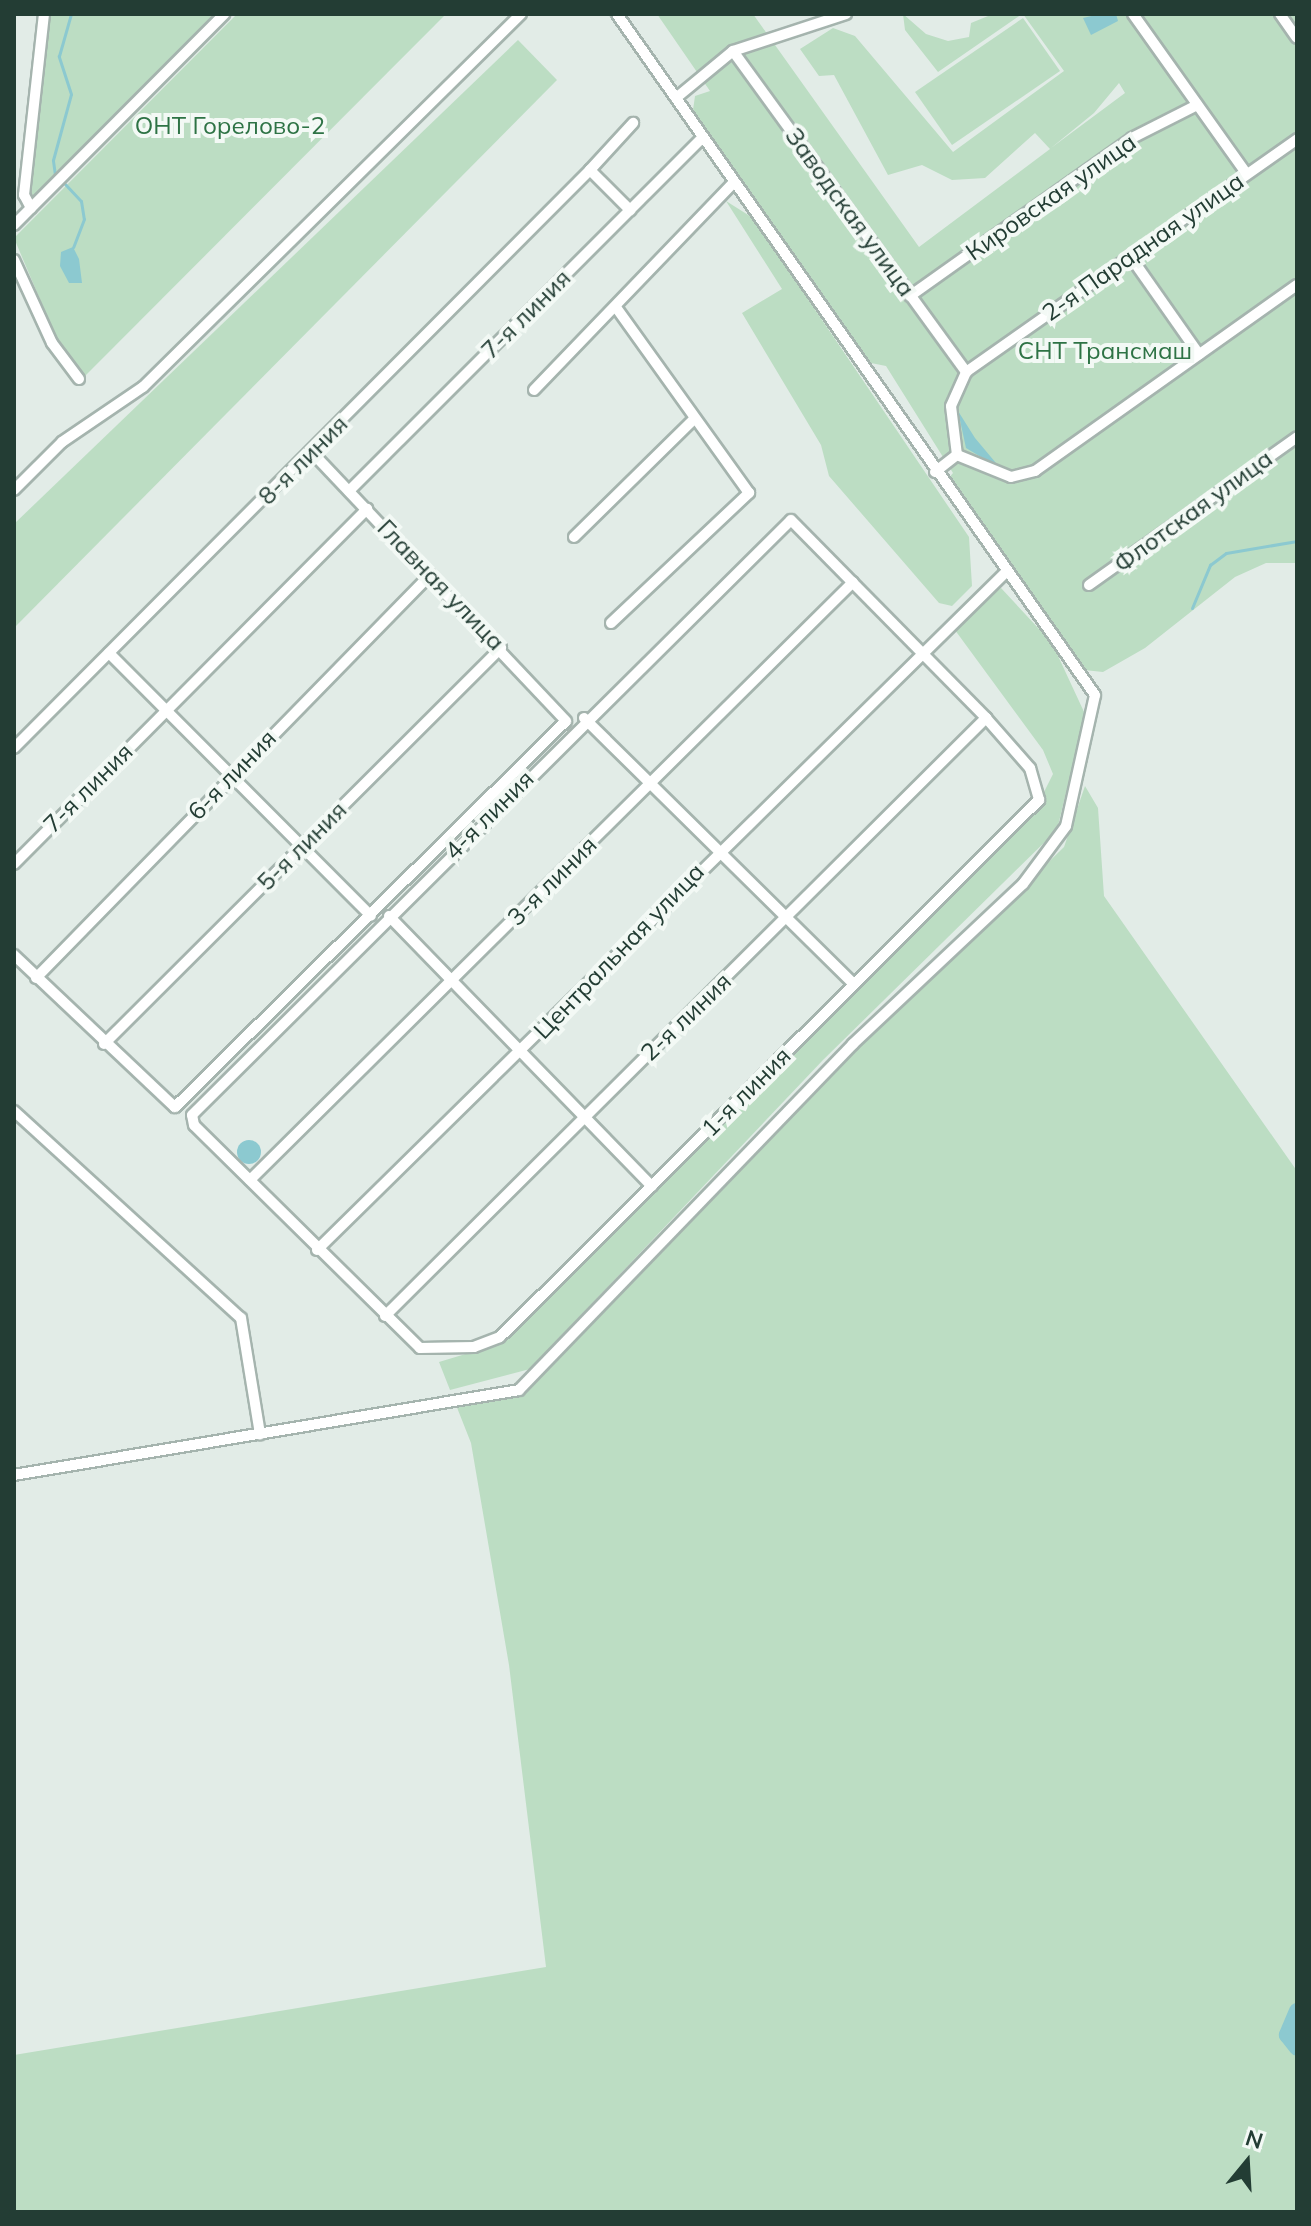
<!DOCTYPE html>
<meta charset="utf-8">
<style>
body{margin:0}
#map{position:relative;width:1311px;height:2226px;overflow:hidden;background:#e2ece7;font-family:Mulish,sans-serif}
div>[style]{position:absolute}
.green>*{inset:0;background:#bcddc3}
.water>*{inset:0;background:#8cc9d0}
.round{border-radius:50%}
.stream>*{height:3px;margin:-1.5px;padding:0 1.5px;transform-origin:1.5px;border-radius:1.5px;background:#8cc9d0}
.river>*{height:16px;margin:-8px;padding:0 8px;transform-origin:8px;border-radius:8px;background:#8cc9d0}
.roads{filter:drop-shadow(2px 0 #a5b4ae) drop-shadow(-2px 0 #a5b4ae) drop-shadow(0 2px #a5b4ae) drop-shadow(0 -2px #a5b4ae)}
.street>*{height:10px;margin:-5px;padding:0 5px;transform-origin:5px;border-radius:5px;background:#fff}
span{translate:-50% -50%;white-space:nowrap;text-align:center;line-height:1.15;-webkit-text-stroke:8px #f3f9f5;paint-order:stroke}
.park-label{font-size:24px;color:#2e7345}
.street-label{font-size:24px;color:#233d34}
.frame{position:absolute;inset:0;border:16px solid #233d34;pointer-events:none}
.north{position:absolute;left:1207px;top:2122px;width:80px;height:80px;-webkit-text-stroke:6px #f3f9f5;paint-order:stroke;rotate:18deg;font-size:22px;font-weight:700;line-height:32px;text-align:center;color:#233d34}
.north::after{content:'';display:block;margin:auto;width:28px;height:36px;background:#233d34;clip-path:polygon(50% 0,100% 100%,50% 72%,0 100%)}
</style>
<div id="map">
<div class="green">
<i style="clip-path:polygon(50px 14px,218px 14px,32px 201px,29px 192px)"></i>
<i style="clip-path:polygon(237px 14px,446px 14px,85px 376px,55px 335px,14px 238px)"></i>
<i style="clip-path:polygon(evenodd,657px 14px,753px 14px,919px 247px,1050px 149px,1035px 133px,985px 178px,952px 180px,922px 165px,888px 175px,834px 75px,819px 76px,800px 49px,833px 28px,855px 36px,953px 152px,1064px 71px,1023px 14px,1297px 14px,1297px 563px,1266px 563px,1235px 577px,1145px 648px,1103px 672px,1084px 670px,961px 500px,948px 479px,953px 473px,886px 366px,871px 363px,852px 339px,693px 110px,695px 96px,710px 91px,657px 14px,1119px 83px,1125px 93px,1051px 148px,1094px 113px,1119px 83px)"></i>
<i style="clip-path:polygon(903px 14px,926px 34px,948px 41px,969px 37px,971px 23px,993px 14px,1022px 14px,938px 72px,905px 30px)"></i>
<i style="clip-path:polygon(1023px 18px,1060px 71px,952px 145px,915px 92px)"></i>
<i style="clip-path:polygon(518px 40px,557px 80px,14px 628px,14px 524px)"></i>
<i style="clip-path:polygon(726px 201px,753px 218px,969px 537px,972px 586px,952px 606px,939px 603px,829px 476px,821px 445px,742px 313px,782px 289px)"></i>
<i style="clip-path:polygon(1001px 588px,1052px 643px,1085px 714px,1057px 830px,823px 1060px,530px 1369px,450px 1390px,439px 1362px,502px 1343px,1041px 798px,1053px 774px,1043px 750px,952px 626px)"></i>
<i style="clip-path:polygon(1085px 786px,1098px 808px,1104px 896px,1297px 1171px,1297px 2212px,14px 2212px,14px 2055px,546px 1967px,509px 1665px,471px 1443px,456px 1405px,513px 1396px,536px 1382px,801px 1104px,1064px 847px)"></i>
</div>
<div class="water">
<i style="clip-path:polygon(1100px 14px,1116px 14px,1118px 21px,1091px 35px,1083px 18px)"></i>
<i style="clip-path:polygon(73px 247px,79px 259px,82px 283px,69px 283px,60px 266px,61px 252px)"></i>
<i style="clip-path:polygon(958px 411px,975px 438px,1001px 469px,966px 448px)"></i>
<i class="round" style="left:237px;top:1140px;width:24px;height:24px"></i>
</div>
<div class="stream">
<i style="left:55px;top:175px;width:15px;rotate:-98deg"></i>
<i style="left:53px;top:160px;width:68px;rotate:-74.7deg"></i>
<i style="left:71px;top:94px;width:40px;rotate:-108deg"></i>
<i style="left:59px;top:56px;width:44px;rotate:-74.1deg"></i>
<i style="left:65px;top:184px;width:23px;rotate:47deg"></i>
<i style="left:81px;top:201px;width:18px;rotate:81deg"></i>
<i style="left:84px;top:219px;width:30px;rotate:111deg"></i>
<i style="left:1192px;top:608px;width:47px;rotate:-67.3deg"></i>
<i style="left:1210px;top:565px;width:20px;rotate:-37deg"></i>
<i style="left:1226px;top:553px;width:72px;rotate:-9.6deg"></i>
</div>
<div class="river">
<i style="left:1297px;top:2011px;width:26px;rotate:113deg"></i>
<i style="left:1287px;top:2035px;width:16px;rotate:52deg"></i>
</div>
<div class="roads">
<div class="street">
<i style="left:1133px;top:14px;width:195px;rotate:54.6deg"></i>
<i style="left:1280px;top:14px;width:29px;rotate:55deg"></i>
<i style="left:733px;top:51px;width:397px;rotate:54deg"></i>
<i style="left:676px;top:98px;width:74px;rotate:-39.5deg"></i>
<i style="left:733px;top:51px;width:119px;rotate:-18.1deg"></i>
<i style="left:590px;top:170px;width:64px;rotate:-47.5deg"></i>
<i style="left:31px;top:208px;width:15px;rotate:-118deg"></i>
<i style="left:24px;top:195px;width:182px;rotate:-83.7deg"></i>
<i style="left:14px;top:225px;width:298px;rotate:-45.1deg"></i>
<i style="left:1130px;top:256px;width:120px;rotate:54.9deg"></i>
<i style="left:14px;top:260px;width:91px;rotate:65.4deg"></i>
<i style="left:52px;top:343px;width:45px;rotate:53.1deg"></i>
<i style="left:910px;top:296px;width:272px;rotate:-35.4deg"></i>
<i style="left:1132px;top:138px;width:73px;rotate:-26.9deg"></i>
<i style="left:534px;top:390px;width:289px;rotate:-46.1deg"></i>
<i style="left:957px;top:455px;width:58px;rotate:22.2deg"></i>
<i style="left:1011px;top:477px;width:25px;rotate:-14deg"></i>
<i style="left:1035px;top:471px;width:321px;rotate:-35.4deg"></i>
<i style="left:935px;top:472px;width:28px;rotate:-38deg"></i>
<i style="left:957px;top:455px;width:49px;rotate:-97deg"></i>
<i style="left:951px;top:406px;width:37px;rotate:-66deg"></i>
<i style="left:966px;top:372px;width:405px;rotate:-35.1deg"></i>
<i style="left:14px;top:490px;width:68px;rotate:-45deg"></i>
<i style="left:62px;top:442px;width:98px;rotate:-34.2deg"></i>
<i style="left:143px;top:387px;width:531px;rotate:-44.62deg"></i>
<i style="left:349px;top:491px;width:501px;rotate:-45deg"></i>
<i style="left:791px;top:520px;width:278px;rotate:45.4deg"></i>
<i style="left:986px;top:718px;width:67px;rotate:48.7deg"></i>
<i style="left:1030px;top:768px;width:33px;rotate:74deg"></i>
<i style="left:1039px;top:800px;width:761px;rotate:135.11deg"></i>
<i style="left:500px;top:1337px;width:28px;rotate:159deg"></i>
<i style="left:474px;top:1347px;width:54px;rotate:178.9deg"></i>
<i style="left:420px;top:1348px;width:317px;rotate:-135.4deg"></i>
<i style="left:194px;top:1125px;width:10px;rotate:-101deg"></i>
<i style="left:192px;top:1115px;width:844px;rotate:-44.81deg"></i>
<i style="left:574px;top:537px;width:168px;rotate:-44.5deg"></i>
<i style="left:1089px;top:585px;width:255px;rotate:-35.4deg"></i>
<i style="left:611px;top:623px;width:190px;rotate:-43.3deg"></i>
<i style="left:749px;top:493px;width:229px;rotate:-125.6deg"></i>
<i style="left:109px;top:653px;width:371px;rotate:45.1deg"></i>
<i style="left:584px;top:718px;width:379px;rotate:44.6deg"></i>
<i style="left:14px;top:748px;width:816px;rotate:-45.1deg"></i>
<i style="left:590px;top:170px;width:57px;rotate:45deg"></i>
<i style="left:14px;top:864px;width:501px;rotate:-45.16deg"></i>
<i style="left:389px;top:916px;width:377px;rotate:45.8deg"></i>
<i style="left:14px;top:955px;width:221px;rotate:43.4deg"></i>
<i style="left:175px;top:1107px;width:549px;rotate:-44.63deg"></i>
<i style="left:566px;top:721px;width:370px;rotate:-133.4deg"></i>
<i style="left:36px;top:978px;width:564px;rotate:-45.65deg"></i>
<i style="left:104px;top:1044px;width:561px;rotate:-44.93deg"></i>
<i style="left:14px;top:1111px;width:307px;rotate:42.4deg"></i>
<i style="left:241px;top:1318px;width:118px;rotate:80.7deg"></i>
<i style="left:250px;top:1180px;width:849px;rotate:-44.76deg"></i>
<i style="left:317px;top:1250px;width:967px;rotate:-44.54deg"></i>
<i style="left:385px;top:1316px;width:848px;rotate:-44.86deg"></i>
<i style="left:14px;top:1475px;width:512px;rotate:-9.55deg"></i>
<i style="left:519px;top:1390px;width:481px;rotate:-46deg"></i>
<i style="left:853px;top:1044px;width:233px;rotate:-43.3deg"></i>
<i style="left:1023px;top:884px;width:72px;rotate:-53.4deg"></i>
<i style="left:1066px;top:826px;width:134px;rotate:-77.5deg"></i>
<i style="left:1095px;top:695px;width:832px;rotate:-125.07deg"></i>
</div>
</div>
<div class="park-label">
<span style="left:230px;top:126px">ОНТ Горелово-2</span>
<span style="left:1105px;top:351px">СНТ Трансмаш</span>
</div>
<div class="street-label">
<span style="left:1051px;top:197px;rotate:-35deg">Кировская улица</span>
<span style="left:850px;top:212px;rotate:54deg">Заводская улица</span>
<span style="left:1143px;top:247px;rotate:-35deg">2-я Парадная улица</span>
<span style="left:526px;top:314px;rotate:-45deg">7-я линия</span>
<span style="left:303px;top:460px;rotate:-45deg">8-я линия</span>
<span style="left:1193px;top:511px;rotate:-36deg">Флотская улица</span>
<span style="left:441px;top:585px;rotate:46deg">Главная улица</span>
<span style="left:232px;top:775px;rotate:-46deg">6-я линия</span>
<span style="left:88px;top:788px;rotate:-45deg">7-я линия</span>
<span style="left:489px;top:815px;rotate:-45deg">4-я линия</span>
<span style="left:302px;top:846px;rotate:-45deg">5-я линия</span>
<span style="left:552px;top:881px;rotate:-45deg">3-я линия</span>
<span style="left:619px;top:951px;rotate:-46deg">Центральная улица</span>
<span style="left:686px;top:1017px;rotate:-44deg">2-я линия</span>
<span style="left:746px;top:1092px;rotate:-45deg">1-я линия</span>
</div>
<div class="frame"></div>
<div class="north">N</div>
</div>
